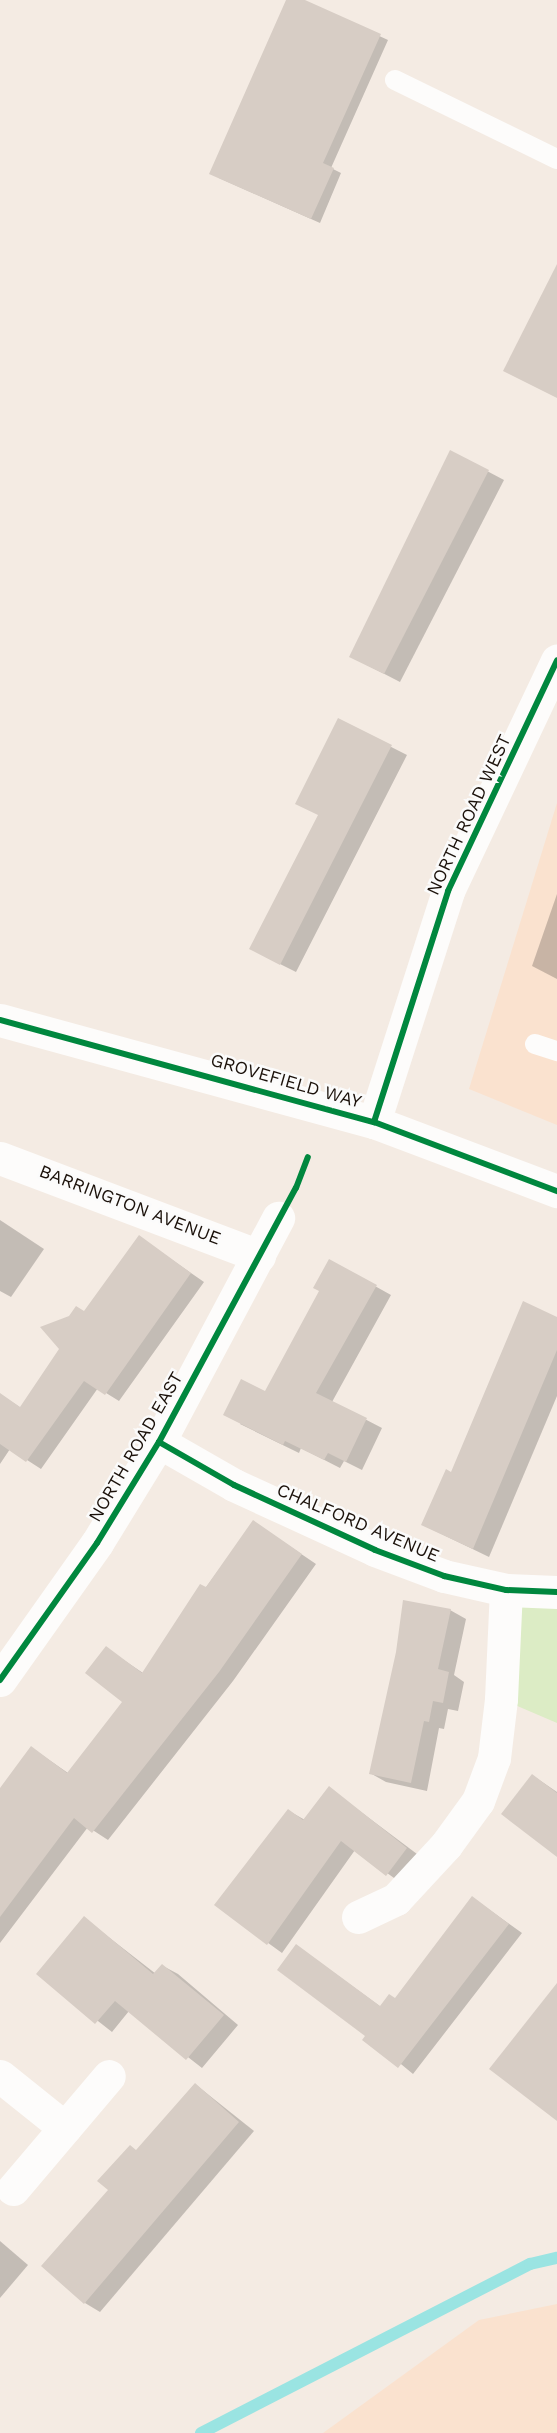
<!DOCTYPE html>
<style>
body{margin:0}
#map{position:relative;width:557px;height:2433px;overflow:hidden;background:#f4ebe3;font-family:"Work Sans",sans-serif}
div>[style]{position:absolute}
.built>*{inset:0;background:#fae2cf}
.green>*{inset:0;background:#dcecc5}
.shadow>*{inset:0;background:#0003}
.stream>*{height:12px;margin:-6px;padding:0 6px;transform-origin:6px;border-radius:6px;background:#9ae4e2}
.building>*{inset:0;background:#d7cdc5}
.lane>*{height:20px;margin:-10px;padding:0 10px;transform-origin:10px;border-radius:10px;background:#fdfcfb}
.street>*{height:33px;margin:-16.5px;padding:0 16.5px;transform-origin:16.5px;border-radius:16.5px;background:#fdfcfb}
.secondary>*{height:33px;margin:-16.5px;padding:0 16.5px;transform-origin:16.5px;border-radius:16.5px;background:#fdfcfb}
.cycleway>*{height:6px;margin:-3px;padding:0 3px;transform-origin:3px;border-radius:3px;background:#00873e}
span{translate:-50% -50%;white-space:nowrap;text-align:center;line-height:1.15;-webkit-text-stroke:5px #fbfbfb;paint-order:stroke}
.street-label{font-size:18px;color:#1b110a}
</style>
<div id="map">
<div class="built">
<i style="clip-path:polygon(557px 803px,557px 1125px,469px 1089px)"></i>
<i style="clip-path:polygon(557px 2304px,557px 2433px,323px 2433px,479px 2320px)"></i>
</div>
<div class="green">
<i style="clip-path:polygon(506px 1590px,557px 1592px,557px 1723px,501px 1699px)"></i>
</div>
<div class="shadow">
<i style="clip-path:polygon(287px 0,301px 0,388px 40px,331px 168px,341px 173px,320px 223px,219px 178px)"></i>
<i style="clip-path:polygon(451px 452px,504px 480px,400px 682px,367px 665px)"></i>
<i style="clip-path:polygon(338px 720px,407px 755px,296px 972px,266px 957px,320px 816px)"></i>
<i style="clip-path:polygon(557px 894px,557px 979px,532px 966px)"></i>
<i style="clip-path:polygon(0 1220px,44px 1249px,11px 1297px,0 1291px)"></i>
<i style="clip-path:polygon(139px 1237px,204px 1282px,119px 1401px,98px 1388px,41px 1469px,10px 1449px,0 1464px,0 1394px,21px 1408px)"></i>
<i style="clip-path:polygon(330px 1261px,391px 1295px,332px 1402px,382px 1428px,362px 1470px,344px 1461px,340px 1468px,301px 1448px,299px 1453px,240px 1424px,266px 1393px,321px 1291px)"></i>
<i style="clip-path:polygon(557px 1319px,557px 1396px,489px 1557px,423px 1525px,451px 1474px)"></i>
<i style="clip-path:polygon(254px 1522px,316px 1564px,233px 1681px,108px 1840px,88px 1827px,0 1943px,0 1810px,32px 1748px,68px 1773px,124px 1701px,106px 1648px,143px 1673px)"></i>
<i style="clip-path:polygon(450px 1610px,466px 1619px,454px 1675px,464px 1682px,458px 1711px,448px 1709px,444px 1729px,439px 1728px,427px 1791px,386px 1782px,370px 1773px)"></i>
<i style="clip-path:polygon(532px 1775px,557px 1792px,557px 1855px)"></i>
<i style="clip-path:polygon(329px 1788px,421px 1857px,401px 1883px,355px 1850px,282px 1953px,216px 1905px,289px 1811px,305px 1820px)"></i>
<i style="clip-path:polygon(473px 1898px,522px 1933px,413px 2074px,367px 2036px,297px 1946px,381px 2007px,396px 2000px)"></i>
<i style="clip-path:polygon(84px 1918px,156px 1974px,163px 1966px,178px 1974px,238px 2025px,202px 2068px,129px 2011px,112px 2032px,38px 1974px)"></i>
<i style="clip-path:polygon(195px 2084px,254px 2131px,100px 2312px,85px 2303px,137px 2151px)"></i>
<i style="clip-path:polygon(0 2241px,28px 2265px,0 2298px)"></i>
</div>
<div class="stream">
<i style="left:201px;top:2433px;width:370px;rotate:-27.2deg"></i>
<i style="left:530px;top:2264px;width:28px;rotate:-13deg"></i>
</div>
<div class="building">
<i style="clip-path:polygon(286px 0,305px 0,381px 34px,323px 163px,334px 168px,311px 219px,209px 174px)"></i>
<i style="clip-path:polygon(557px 264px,557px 398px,503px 371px)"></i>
<i style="clip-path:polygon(450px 450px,489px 470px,384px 674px,349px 657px)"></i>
<i style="clip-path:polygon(338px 718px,392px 745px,280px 965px,249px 949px,318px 815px,295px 804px)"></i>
<i style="clip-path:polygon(139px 1235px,191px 1273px,105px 1395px,84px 1381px,26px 1462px,0 1444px,0 1393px,20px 1407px,59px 1349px,40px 1327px,69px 1316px,76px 1306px,84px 1311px)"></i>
<i style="clip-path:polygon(329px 1259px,377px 1285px,316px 1393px,367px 1418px,346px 1462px,328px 1453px,324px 1460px,285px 1441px,283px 1445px,223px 1415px,241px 1379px,265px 1391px,319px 1291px,313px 1288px)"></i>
<i style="clip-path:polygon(523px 1301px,557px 1317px,557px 1350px,473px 1549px,421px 1525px,446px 1469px,451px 1472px)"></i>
<i style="clip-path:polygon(253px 1520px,302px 1554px,219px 1672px,92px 1833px,74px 1818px,0 1917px,0 1788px,31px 1746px,67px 1773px,122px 1702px,85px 1673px,106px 1646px,142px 1673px,200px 1584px,206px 1587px)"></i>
<i style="clip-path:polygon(403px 1600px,451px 1609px,438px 1669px,449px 1672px,443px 1703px,433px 1701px,429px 1722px,424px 1721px,411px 1783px,369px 1774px,396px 1652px)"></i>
<i style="clip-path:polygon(532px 1774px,557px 1793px,557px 1857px,501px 1814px)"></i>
<i style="clip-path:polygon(329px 1786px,407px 1848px,386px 1876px,341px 1841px,267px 1945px,214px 1905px,288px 1809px,303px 1820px)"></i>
<i style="clip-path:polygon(472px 1896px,509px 1924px,398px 2068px,362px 2040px,365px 2036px,277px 1970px,296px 1944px,380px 2006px,389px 1994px,395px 1998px)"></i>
<i style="clip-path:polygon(84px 1916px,153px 1974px,162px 1964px,224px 2015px,186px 2060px,115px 2001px,95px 2024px,36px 1974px)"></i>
<i style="clip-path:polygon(557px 1983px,557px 2121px,489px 2069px)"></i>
<i style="clip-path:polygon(195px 2083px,239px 2122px,84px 2304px,41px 2266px,108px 2190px,97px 2181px,130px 2145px,136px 2150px)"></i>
</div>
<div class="lane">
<i style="left:395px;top:80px;width:180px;rotate:26deg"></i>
<i style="left:535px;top:1044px;width:23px;rotate:18deg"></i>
</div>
<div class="street">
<i style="left:0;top:1158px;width:277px;rotate:20.7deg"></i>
<i style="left:159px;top:1442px;width:86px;rotate:29.8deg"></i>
<i style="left:234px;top:1485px;width:155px;rotate:24.7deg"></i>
<i style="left:375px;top:1550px;width:74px;rotate:20.6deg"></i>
<i style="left:444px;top:1576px;width:64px;rotate:12.7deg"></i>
<i style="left:506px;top:1590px;width:51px;rotate:2.2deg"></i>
<i style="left:0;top:1680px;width:168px;rotate:-54.7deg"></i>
<i style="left:97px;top:1543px;width:119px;rotate:-58.5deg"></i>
<i style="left:159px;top:1442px;width:254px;rotate:-62deg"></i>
<i style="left:358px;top:1917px;width:42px;rotate:-25.3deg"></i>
<i style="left:396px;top:1899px;width:74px;rotate:-47.2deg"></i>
<i style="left:446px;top:1845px;width:54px;rotate:-54deg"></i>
<i style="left:478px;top:1801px;width:46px;rotate:-69.6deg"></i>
<i style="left:494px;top:1758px;width:59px;rotate:-83.2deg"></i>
<i style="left:501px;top:1699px;width:109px;rotate:-87.4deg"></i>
<i style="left:0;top:2076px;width:83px;rotate:38.7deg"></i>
<i style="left:13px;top:2189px;width:148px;rotate:-49.7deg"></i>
</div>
<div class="secondary">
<i style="left:0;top:1020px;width:388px;rotate:15.3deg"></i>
<i style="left:374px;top:1122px;width:196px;rotate:20.7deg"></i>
<i style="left:374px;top:1122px;width:243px;rotate:-72.2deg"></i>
<i style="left:448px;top:891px;width:255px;rotate:-64.7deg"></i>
</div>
<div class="cycleway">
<i style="left:0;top:1020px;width:388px;rotate:15.3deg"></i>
<i style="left:374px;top:1122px;width:196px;rotate:20.7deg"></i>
<i style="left:374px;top:1122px;width:243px;rotate:-72.2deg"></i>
<i style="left:448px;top:891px;width:255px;rotate:-64.7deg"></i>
<i style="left:159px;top:1442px;width:86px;rotate:29.8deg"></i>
<i style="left:234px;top:1485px;width:155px;rotate:24.7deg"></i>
<i style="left:375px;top:1550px;width:74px;rotate:20.6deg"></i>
<i style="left:444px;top:1576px;width:64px;rotate:12.7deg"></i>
<i style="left:506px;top:1590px;width:51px;rotate:2.2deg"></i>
<i style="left:0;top:1680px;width:168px;rotate:-54.7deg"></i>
<i style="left:97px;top:1543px;width:119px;rotate:-58.5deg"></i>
<i style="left:159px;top:1442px;width:289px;rotate:-61.7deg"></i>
<i style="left:296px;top:1188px;width:33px;rotate:-69deg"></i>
</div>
<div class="street-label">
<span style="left:469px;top:815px;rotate:-65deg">NORTH ROAD WEST</span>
<span style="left:286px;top:1081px;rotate:16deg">GROVEFIELD WAY</span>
<span style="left:130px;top:1205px;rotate:21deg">BARRINGTON AVENUE</span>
<span style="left:136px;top:1447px;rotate:-60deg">NORTH ROAD EAST</span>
<span style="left:358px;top:1523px;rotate:23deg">CHALFORD AVENUE</span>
</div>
</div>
